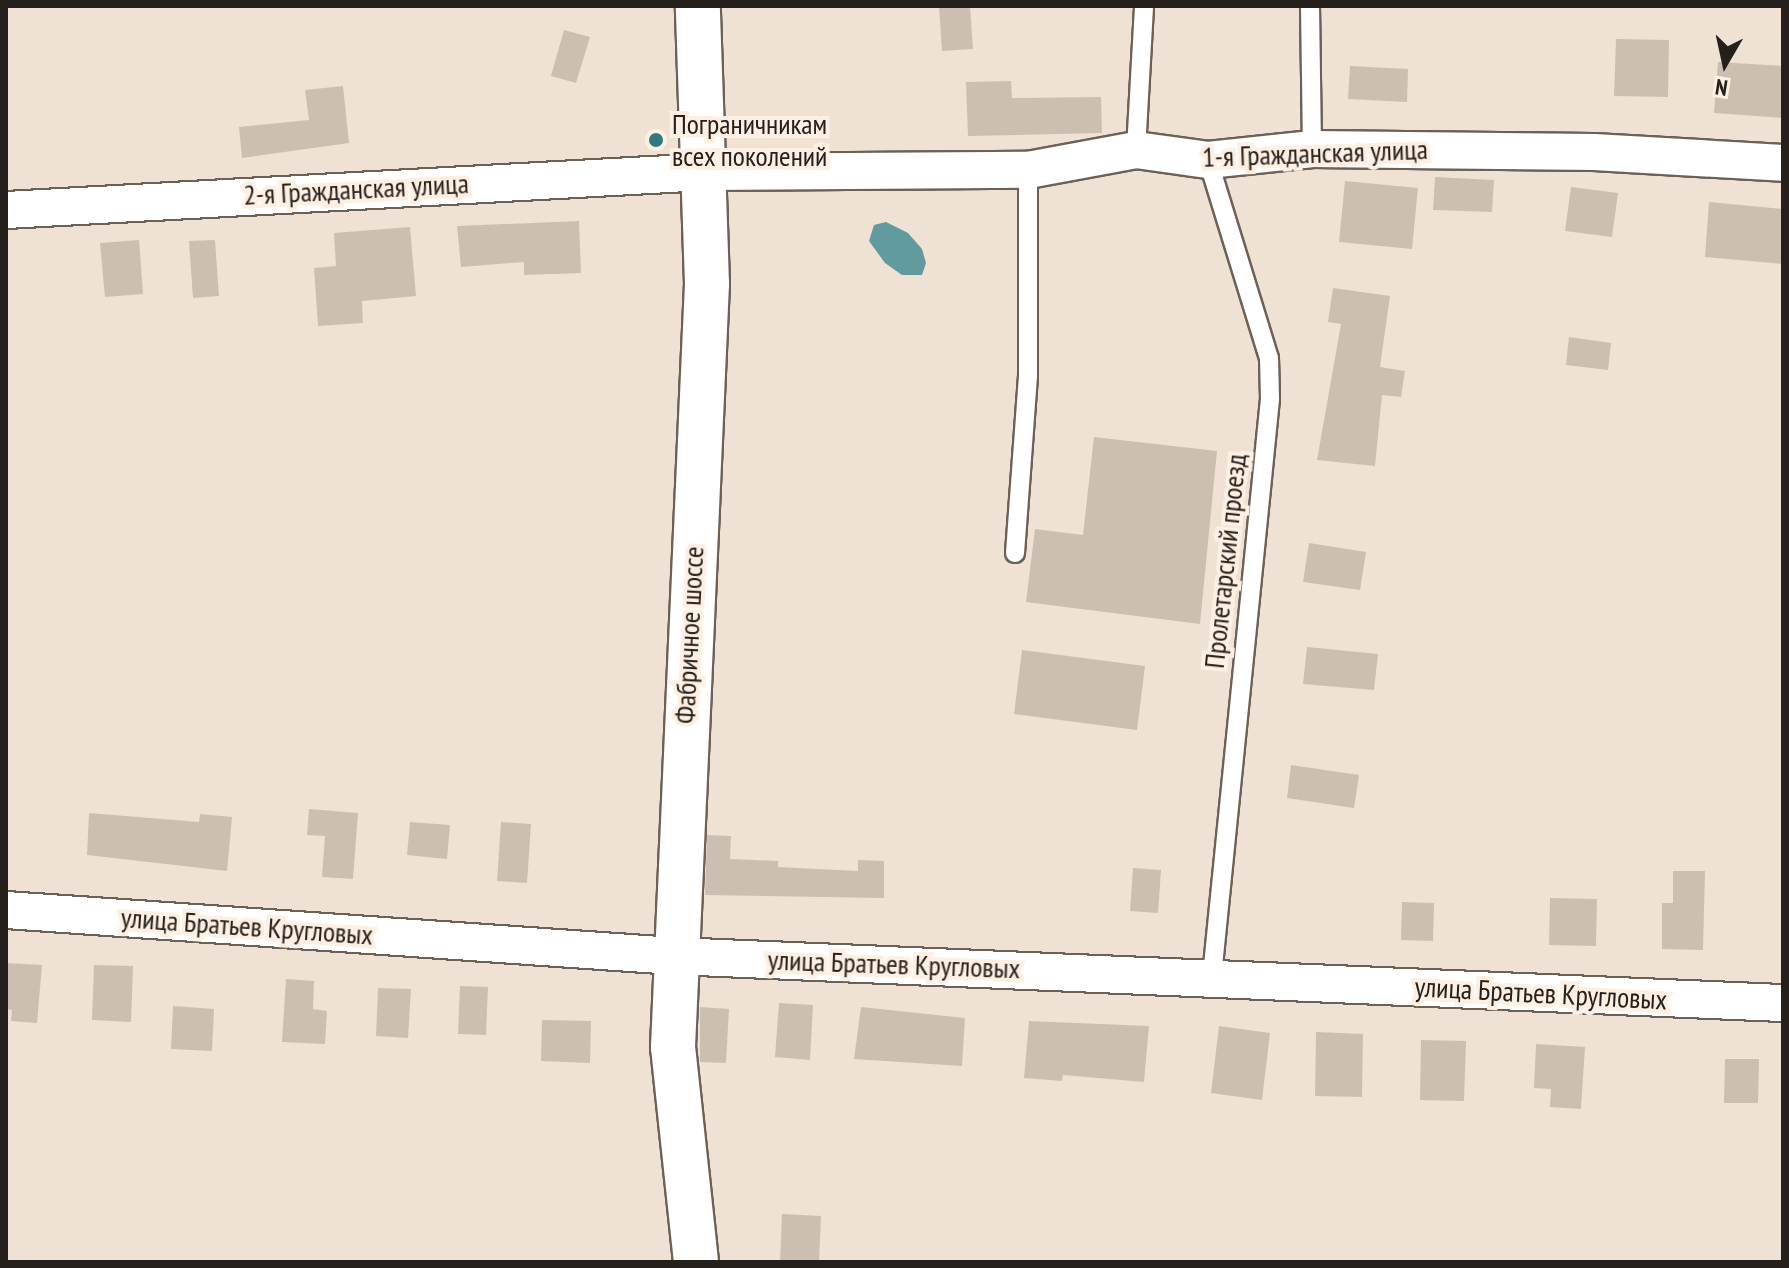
<!DOCTYPE html>
<meta charset="utf-8">
<style>
body{margin:0}
#map{position:relative;width:1789px;height:1268px;overflow:hidden;background:#efe2d5;font-family:"PT Sans Narrow",sans-serif}
div>[style]{position:absolute}
.water>*{inset:0;background:#619a9f}
.building>*{inset:0;background:#ccbfb2}
.roads{filter:drop-shadow(2px 0 #6d6156) drop-shadow(-2px 0 #6d6156) drop-shadow(0 2px #6d6156) drop-shadow(0 -2px #6d6156)}
.lane>*{height:18px;margin:-9px;padding:0 9px;transform-origin:9px;border-radius:9px;background:#fff}
.street>*{height:36px;margin:-18px;padding:0 18px;transform-origin:18px;border-radius:18px;background:#fff}
.secondary>*{height:44px;margin:-22px;padding:0 22px;transform-origin:22px;border-radius:22px;background:#fff}
.dots>*{width:22px;height:22px;translate:-50% -50%;box-sizing:border-box;border:4px solid #fdefe2;border-radius:50%}
span{translate:-50% -50%;white-space:nowrap;text-align:center;line-height:1.15;-webkit-text-stroke:8px #fdefe2;paint-order:stroke}
.poi-label{font-size:28px;color:#25201b}
.left{translate:0 -50%;text-align:left}
.street-label{font-size:28px;color:#25201b}
.frame{position:absolute;inset:0;border:8px solid #25201b;pointer-events:none}
.north{position:absolute;left:1685px;top:24px;width:80px;height:80px;-webkit-text-stroke:6px #fdefe2;paint-order:stroke;rotate:189deg;font-size:22px;font-weight:700;line-height:32px;text-align:center;color:#25201b}
.north::after{content:'';display:block;margin:auto;width:28px;height:36px;background:#25201b;clip-path:polygon(50% 0,100% 100%,50% 72%,0 100%)}
</style>
<div id="map">
<div class="water">
<i style="clip-path:polygon(886px 222px,908px 233px,922px 249px,926px 263px,922px 275px,902px 275px,885px 263px,869px 241px,874px 225px)"></i>
</div>
<div class="building">
<i style="clip-path:polygon(939px 6px,970px 6px,973px 49px,942px 51px)"></i>
<i style="clip-path:polygon(564px 30px,590px 37px,576px 83px,551px 76px)"></i>
<i style="clip-path:polygon(1616px 39px,1669px 40px,1668px 97px,1614px 96px)"></i>
<i style="clip-path:polygon(1718px 62px,1783px 66px,1783px 118px,1714px 113px)"></i>
<i style="clip-path:polygon(1350px 66px,1408px 69px,1407px 102px,1348px 99px)"></i>
<i style="clip-path:polygon(1011px 81px,1012px 98px,1101px 97px,1102px 133px,968px 136px,966px 82px)"></i>
<i style="clip-path:polygon(343px 86px,349px 143px,242px 158px,239px 127px,309px 120px,305px 90px)"></i>
<i style="clip-path:polygon(1435px 177px,1494px 180px,1492px 212px,1433px 210px)"></i>
<i style="clip-path:polygon(1345px 181px,1418px 188px,1412px 249px,1339px 242px)"></i>
<i style="clip-path:polygon(1571px 187px,1618px 193px,1612px 237px,1565px 231px)"></i>
<i style="clip-path:polygon(1709px 202px,1783px 209px,1783px 264px,1705px 257px)"></i>
<i style="clip-path:polygon(579px 221px,581px 273px,524px 275px,524px 262px,461px 267px,457px 226px)"></i>
<i style="clip-path:polygon(410px 227px,416px 296px,362px 301px,363px 323px,318px 326px,314px 268px,336px 266px,334px 233px)"></i>
<i style="clip-path:polygon(139px 240px,143px 294px,105px 297px,100px 243px)"></i>
<i style="clip-path:polygon(215px 240px,219px 296px,193px 298px,189px 241px)"></i>
<i style="clip-path:polygon(1333px 288px,1390px 296px,1380px 367px,1405px 371px,1401px 397px,1382px 395px,1375px 466px,1317px 460px,1341px 324px,1328px 322px)"></i>
<i style="clip-path:polygon(1569px 337px,1611px 343px,1608px 370px,1566px 365px)"></i>
<i style="clip-path:polygon(1094px 437px,1217px 451px,1200px 624px,1026px 602px,1035px 529px,1083px 535px)"></i>
<i style="clip-path:polygon(1309px 543px,1366px 552px,1360px 590px,1303px 582px)"></i>
<i style="clip-path:polygon(1307px 647px,1378px 654px,1374px 690px,1303px 684px)"></i>
<i style="clip-path:polygon(1022px 650px,1145px 666px,1137px 730px,1014px 714px)"></i>
<i style="clip-path:polygon(1291px 765px,1359px 775px,1354px 808px,1287px 798px)"></i>
<i style="clip-path:polygon(309px 809px,358px 813px,353px 879px,322px 877px,325px 836px,307px 835px)"></i>
<i style="clip-path:polygon(89px 813px,199px 822px,200px 814px,232px 817px,227px 871px,87px 855px)"></i>
<i style="clip-path:polygon(410px 822px,450px 825px,447px 859px,407px 855px)"></i>
<i style="clip-path:polygon(501px 822px,531px 824px,527px 883px,497px 881px)"></i>
<i style="clip-path:polygon(707px 835px,731px 836px,730px 859px,778px 861px,778px 867px,858px 871px,858px 860px,884px 861px,884px 898px,705px 895px)"></i>
<i style="clip-path:polygon(1133px 868px,1161px 870px,1158px 913px,1130px 911px)"></i>
<i style="clip-path:polygon(1673px 871px,1705px 871px,1703px 950px,1662px 949px,1662px 903px,1673px 903px)"></i>
<i style="clip-path:polygon(1550px 898px,1597px 899px,1596px 946px,1549px 945px)"></i>
<i style="clip-path:polygon(1402px 902px,1434px 903px,1433px 941px,1401px 940px)"></i>
<i style="clip-path:polygon(6px 963px,42px 965px,37px 1023px,11px 1021px,12px 1010px,6px 1009px)"></i>
<i style="clip-path:polygon(94px 965px,133px 966px,131px 1022px,92px 1020px)"></i>
<i style="clip-path:polygon(286px 979px,314px 981px,313px 1009px,327px 1011px,325px 1044px,282px 1042px)"></i>
<i style="clip-path:polygon(460px 986px,488px 987px,486px 1035px,458px 1034px)"></i>
<i style="clip-path:polygon(378px 988px,411px 989px,408px 1038px,376px 1036px)"></i>
<i style="clip-path:polygon(779px 1003px,813px 1005px,810px 1060px,775px 1057px)"></i>
<i style="clip-path:polygon(173px 1006px,214px 1009px,212px 1051px,171px 1049px)"></i>
<i style="clip-path:polygon(700px 1007px,729px 1009px,726px 1063px,700px 1062px)"></i>
<i style="clip-path:polygon(861px 1007px,965px 1018px,962px 1066px,854px 1059px)"></i>
<i style="clip-path:polygon(542px 1020px,591px 1021px,590px 1063px,541px 1061px)"></i>
<i style="clip-path:polygon(1029px 1021px,1149px 1026px,1144px 1082px,1063px 1075px,1062px 1081px,1024px 1078px)"></i>
<i style="clip-path:polygon(1219px 1026px,1270px 1033px,1262px 1100px,1211px 1093px)"></i>
<i style="clip-path:polygon(1316px 1032px,1363px 1034px,1362px 1097px,1315px 1096px)"></i>
<i style="clip-path:polygon(1421px 1040px,1466px 1041px,1464px 1101px,1420px 1100px)"></i>
<i style="clip-path:polygon(1536px 1044px,1585px 1047px,1581px 1109px,1550px 1107px,1551px 1089px,1534px 1088px)"></i>
<i style="clip-path:polygon(1725px 1059px,1759px 1059px,1758px 1103px,1724px 1103px)"></i>
<i style="clip-path:polygon(782px 1214px,821px 1216px,819px 1262px,780px 1262px)"></i>
</div>
<div class="roads">
<div class="lane">
<i style="left:1310px;top:6px;width:143px;rotate:89.2deg"></i>
<i style="left:1136px;top:150px;width:144px;rotate:-86.8deg"></i>
<i style="left:1208px;top:160px;width:207px;rotate:72.9deg"></i>
<i style="left:1269px;top:358px;width:41px;rotate:88.6deg"></i>
<i style="left:1270px;top:399px;width:580px;rotate:95.74deg"></i>
<i style="left:1015px;top:553px;width:178px;rotate:-85.8deg"></i>
<i style="left:1028px;top:375px;width:205px;rotate:-90deg"></i>
</div>
<div class="street">
<i style="left:6px;top:210px;width:701px;rotate:-3.11deg"></i>
<i style="left:706px;top:172px;width:322px;rotate:-0.4deg"></i>
<i style="left:1028px;top:170px;width:110px;rotate:-10.5deg"></i>
<i style="left:1136px;top:150px;width:73px;rotate:7.9deg"></i>
<i style="left:1208px;top:160px;width:105px;rotate:-6deg"></i>
<i style="left:1312px;top:149px;width:282px;rotate:0.6deg"></i>
<i style="left:1594px;top:152px;width:189px;rotate:3.3deg"></i>
<i style="left:6px;top:910px;width:670px;rotate:3.94deg"></i>
<i style="left:674px;top:956px;width:1110px;rotate:2.43deg"></i>
</div>
<div class="secondary">
<i style="left:696px;top:1262px;width:216px;rotate:-96.1deg"></i>
<i style="left:673px;top:1047px;width:764px;rotate:-87.45deg"></i>
<i style="left:707px;top:284px;width:278px;rotate:-91.9deg"></i>
</div>
</div>
<div class="dots">
<i style="left:656px;top:140px;background:#317980"></i>
</div>
<div class="poi-label">
<span class="left" style="left:672px;top:140px">Пограничникам<br>всех поколений</span>
</div>
<div class="street-label">
<span style="left:1315px;top:153px;rotate:-2deg">1-я Гражданская улица</span>
<span style="left:356px;top:189px;rotate:-3deg">2-я Гражданская улица</span>
<span style="left:1225px;top:561px;rotate:-84deg">Пролетарский проезд</span>
<span style="left:689px;top:635px;rotate:-87deg">Фабричное шоссе</span>
<span style="left:247px;top:926px;rotate:4deg">улица Братьев Кругловых</span>
<span style="left:894px;top:964px;rotate:2deg">улица Братьев Кругловых</span>
<span style="left:1541px;top:993px;rotate:3deg">улица Братьев Кругловых</span>
</div>
<div class="frame"></div>
<div class="north">N</div>
</div>
